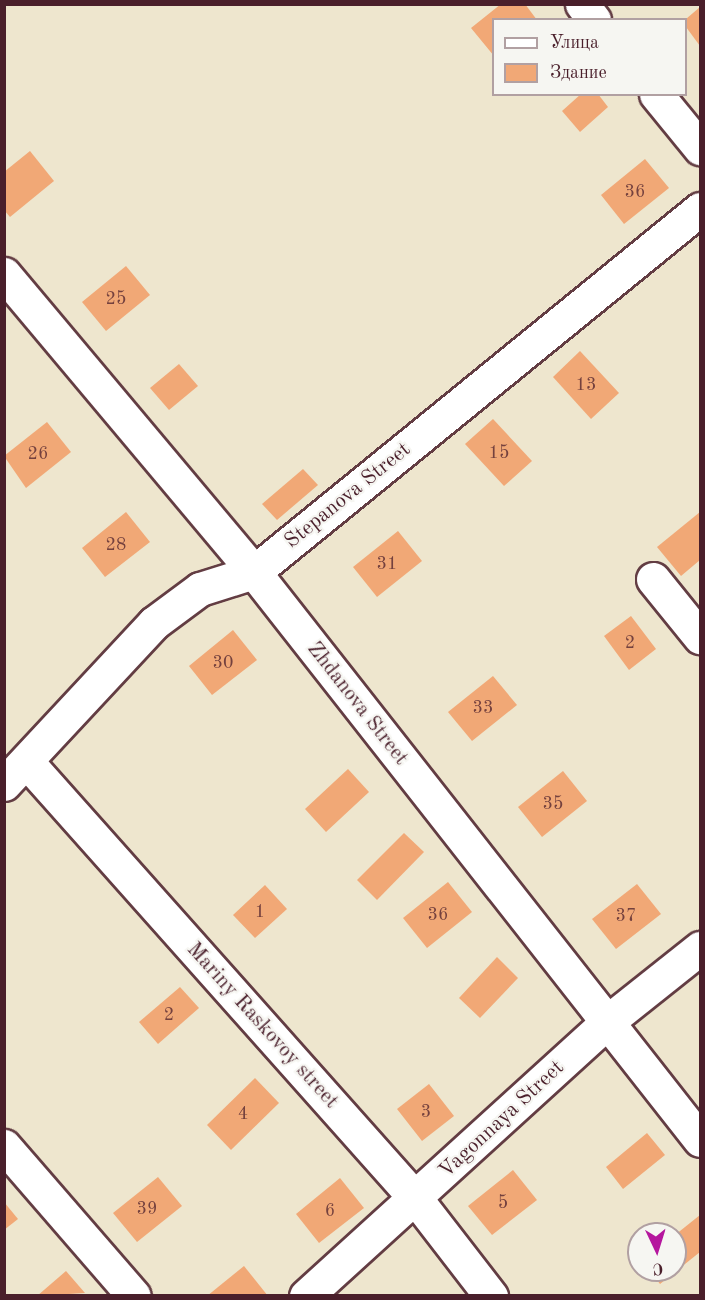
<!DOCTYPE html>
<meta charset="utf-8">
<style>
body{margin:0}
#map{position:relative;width:705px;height:1300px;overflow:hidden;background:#eee6ce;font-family:"Old Standard TT",serif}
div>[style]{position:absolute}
.building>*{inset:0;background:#f1a876}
.roads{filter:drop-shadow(2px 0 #633d43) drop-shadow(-2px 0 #633d43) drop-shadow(0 2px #633d43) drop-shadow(0 -2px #633d43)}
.minor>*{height:33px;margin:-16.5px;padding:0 16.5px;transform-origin:16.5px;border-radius:16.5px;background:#fff}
span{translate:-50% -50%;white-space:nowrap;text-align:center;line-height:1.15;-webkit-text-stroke:4.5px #f6f6f2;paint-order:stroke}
.number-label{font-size:18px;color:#74413e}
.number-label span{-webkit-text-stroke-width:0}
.street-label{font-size:21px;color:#4a1f2b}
.frame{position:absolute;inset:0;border:6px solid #4a1f2b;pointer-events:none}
.legend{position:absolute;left:492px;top:18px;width:195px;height:78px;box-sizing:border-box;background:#f6f6f2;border:2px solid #b1a0a2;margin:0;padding:8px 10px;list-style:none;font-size:18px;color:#4a1f2b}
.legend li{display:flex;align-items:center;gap:12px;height:30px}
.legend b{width:30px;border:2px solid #b1a0a2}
.north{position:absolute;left:627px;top:1222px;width:60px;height:60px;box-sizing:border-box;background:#f6f6f2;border:2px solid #b1a0a2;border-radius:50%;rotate:176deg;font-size:16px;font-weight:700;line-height:24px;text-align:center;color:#4a1f2b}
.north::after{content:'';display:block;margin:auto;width:21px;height:27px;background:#b5179e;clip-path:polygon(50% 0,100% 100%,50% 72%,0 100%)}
</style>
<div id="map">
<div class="building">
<i style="clip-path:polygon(501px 4px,525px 4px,537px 20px,494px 20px,494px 56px,471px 28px)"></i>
<i style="clip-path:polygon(700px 7px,700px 46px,686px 27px,686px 19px)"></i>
<i style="clip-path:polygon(581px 94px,598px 94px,608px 107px,580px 132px,562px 111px)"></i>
<i style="clip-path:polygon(30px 151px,54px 181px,10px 217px,4px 210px,4px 172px)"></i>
<i style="clip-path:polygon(645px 159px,669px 188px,624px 224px,601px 195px)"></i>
<i style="clip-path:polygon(126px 266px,150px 295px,106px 331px,82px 302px)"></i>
<i style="clip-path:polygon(580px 351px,619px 393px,591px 419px,553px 377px)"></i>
<i style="clip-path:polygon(179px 364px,198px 386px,169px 410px,150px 388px)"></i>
<i style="clip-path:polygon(493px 419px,532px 461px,504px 486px,465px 444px)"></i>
<i style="clip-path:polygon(47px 422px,71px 452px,26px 488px,4px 456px)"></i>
<i style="clip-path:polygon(303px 469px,318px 485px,277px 520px,262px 504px)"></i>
<i style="clip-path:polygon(126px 512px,150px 542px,105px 577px,82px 548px)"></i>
<i style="clip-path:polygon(700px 512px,700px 560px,681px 576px,657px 547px)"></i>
<i style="clip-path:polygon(398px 531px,422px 561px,377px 597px,353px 567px)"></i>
<i style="clip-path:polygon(631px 616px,656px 649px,629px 670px,604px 636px)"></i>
<i style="clip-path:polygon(233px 630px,257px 660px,212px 695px,189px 666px)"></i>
<i style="clip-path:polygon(493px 676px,517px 705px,472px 741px,448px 712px)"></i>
<i style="clip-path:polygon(348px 769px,369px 792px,326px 832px,305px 809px)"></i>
<i style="clip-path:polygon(563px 771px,587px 801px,542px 837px,518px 807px)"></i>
<i style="clip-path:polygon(404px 833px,424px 852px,377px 900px,357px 880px)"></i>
<i style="clip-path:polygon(448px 882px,472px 912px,427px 948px,403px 918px)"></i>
<i style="clip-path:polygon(637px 884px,661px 914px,616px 949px,592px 919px)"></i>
<i style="clip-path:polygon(265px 885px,287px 909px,255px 938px,233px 915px)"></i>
<i style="clip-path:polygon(497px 957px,518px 978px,480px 1018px,459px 998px)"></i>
<i style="clip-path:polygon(180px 987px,199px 1008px,158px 1044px,139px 1022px)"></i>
<i style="clip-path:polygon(255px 1078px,279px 1103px,231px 1150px,207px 1125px)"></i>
<i style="clip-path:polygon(429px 1084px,454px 1116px,422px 1141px,397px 1109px)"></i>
<i style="clip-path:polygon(647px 1133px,665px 1155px,623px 1189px,606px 1167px)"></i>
<i style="clip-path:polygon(513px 1170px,537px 1200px,492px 1235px,468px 1206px)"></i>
<i style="clip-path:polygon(158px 1177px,182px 1206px,137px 1242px,113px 1213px)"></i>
<i style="clip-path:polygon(340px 1178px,364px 1208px,319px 1243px,296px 1214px)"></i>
<i style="clip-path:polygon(4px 1202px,18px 1219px,4px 1230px)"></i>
<i style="clip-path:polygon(700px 1215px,700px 1252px,660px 1284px,649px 1270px,675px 1270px,675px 1235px)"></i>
<i style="clip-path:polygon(244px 1266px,268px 1296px,207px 1296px)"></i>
<i style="clip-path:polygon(66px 1271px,85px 1293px,37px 1296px)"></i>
</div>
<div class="roads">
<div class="minor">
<i style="left:582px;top:4px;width:20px;rotate:53deg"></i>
<i style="left:656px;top:94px;width:70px;rotate:50.8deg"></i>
<i style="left:4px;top:274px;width:389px;rotate:50deg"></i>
<i style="left:254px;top:572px;width:722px;rotate:51.86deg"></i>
<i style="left:653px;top:579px;width:75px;rotate:51deg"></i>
<i style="left:27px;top:762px;width:585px;rotate:48.33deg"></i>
<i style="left:416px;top:1199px;width:123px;rotate:52.3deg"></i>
<i style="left:4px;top:784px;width:220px;rotate:-47deg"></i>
<i style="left:154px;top:623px;width:57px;rotate:-36.5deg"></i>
<i style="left:200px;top:589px;width:57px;rotate:-17.5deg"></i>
<i style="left:254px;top:572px;width:575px;rotate:-39.14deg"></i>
<i style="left:4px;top:1146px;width:198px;rotate:49.1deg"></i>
<i style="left:306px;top:1296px;width:407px;rotate:-42.3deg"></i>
<i style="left:607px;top:1022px;width:119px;rotate:-38.5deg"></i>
</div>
</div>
<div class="number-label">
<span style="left:635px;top:192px">36</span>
<span style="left:116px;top:299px">25</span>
<span style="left:586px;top:385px">13</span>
<span style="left:499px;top:453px">15</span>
<span style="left:38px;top:454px">26</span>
<span style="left:116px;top:545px">28</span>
<span style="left:387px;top:564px">31</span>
<span style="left:630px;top:643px">2</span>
<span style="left:223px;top:663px">30</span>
<span style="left:483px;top:708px">33</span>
<span style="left:553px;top:804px">35</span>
<span style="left:260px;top:912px">1</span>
<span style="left:438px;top:915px">36</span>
<span style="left:626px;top:916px">37</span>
<span style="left:169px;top:1015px">2</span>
<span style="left:426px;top:1112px">3</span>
<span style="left:243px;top:1114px">4</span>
<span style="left:503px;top:1203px">5</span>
<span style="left:147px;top:1209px">39</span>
<span style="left:330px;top:1211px">6</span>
</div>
<div class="street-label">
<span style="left:348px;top:496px;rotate:-39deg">Stepanova Street</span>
<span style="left:357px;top:704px;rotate:52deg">Zhdanova Street</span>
<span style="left:262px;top:1026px;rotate:48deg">Mariny Raskovoy street</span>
<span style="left:502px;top:1120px;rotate:-43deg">Vagonnaya Street</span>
</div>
<div class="frame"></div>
<ul class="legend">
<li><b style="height:8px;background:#fff"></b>Улица</li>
<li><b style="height:16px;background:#f1a876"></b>Здание</li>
</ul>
<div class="north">С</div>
</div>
